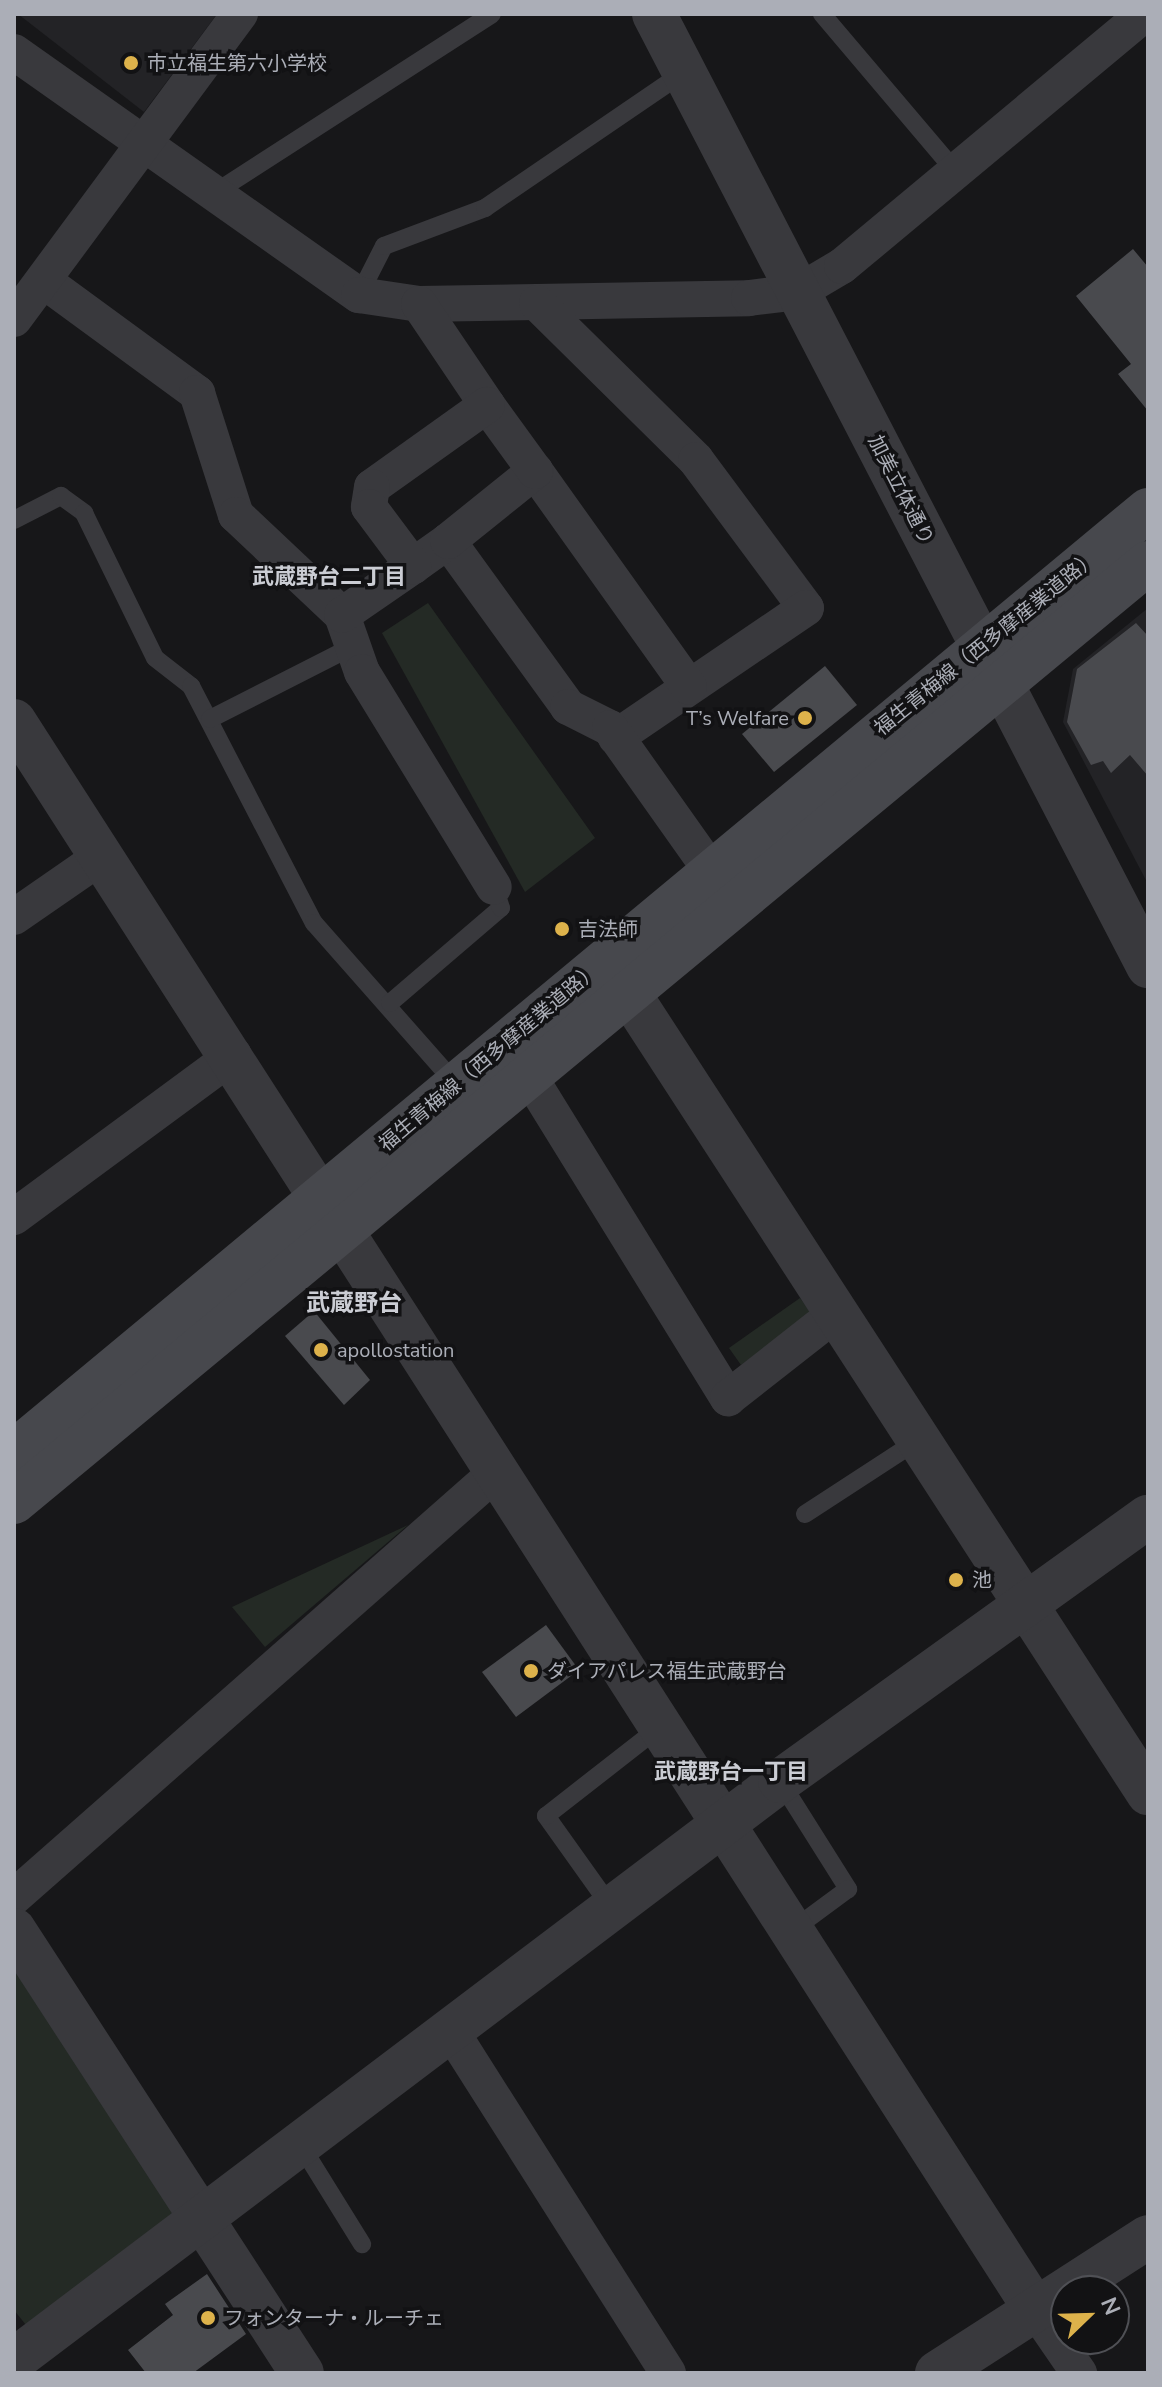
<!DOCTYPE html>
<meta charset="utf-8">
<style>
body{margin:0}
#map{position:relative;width:1162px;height:2387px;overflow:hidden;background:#171719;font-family:"Nunito Sans","Noto Sans JP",sans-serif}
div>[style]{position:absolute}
.built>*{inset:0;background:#232326}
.green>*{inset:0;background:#242a25}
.building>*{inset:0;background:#494a4e}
.service>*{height:18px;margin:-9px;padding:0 9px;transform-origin:9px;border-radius:9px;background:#39393d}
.minor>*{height:36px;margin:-18px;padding:0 18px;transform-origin:18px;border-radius:18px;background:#39393d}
.tertiary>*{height:44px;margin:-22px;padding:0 22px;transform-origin:22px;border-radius:22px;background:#39393d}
.secondary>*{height:44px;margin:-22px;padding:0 22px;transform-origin:22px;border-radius:22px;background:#47484d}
.dots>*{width:22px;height:22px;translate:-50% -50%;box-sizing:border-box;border:4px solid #121214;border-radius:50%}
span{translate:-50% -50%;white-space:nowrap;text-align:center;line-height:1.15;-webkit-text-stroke:7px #121214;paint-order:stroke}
.poi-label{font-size:20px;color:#abaeb7}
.left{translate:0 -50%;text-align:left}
.right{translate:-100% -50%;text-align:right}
.street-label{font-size:20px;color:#abaeb7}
.neighbourhood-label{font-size:22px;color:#cbcdd4;font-weight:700}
.quarter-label{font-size:24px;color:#cbcdd4;font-weight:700}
.frame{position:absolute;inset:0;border:16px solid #abaeb7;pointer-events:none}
.north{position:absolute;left:1050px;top:2275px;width:80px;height:80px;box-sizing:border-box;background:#121214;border:2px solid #4f5055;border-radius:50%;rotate:67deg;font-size:22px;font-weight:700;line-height:32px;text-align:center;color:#abaeb7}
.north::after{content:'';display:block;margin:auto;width:28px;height:36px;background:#ddb24b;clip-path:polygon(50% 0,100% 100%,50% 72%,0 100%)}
</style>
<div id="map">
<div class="built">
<i style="clip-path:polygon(18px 14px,217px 14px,144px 112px)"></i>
<i style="clip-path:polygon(1148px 608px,1148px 884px,1063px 722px,1073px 669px)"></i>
</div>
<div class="green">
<i style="clip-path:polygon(428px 603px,595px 838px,525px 892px,382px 633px)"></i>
<i style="clip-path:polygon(800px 1298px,812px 1314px,741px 1365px,729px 1348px)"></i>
<i style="clip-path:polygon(408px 1525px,265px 1647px,232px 1607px)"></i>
<i style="clip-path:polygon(14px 1961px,174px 2208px,174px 2217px,26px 2325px,14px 2310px)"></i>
</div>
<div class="building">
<i style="clip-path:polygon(1133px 249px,1148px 267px,1148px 411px,1118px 374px,1131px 364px,1076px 296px)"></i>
<i style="clip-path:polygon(1136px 623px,1148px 636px,1148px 776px,1130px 755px,1111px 773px,1103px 761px,1091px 765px,1067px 722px,1077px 669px)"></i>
<i style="clip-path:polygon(825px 666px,857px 705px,774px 772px,742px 734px)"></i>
<i style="clip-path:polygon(314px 1311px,370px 1380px,344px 1405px,285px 1336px)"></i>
<i style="clip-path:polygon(546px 1625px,579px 1670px,516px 1717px,482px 1672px)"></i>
<i style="clip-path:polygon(207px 2274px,246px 2334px,193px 2373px,146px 2373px,128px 2350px,173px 2315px,165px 2304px)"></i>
</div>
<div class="service">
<i style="left:822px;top:14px;width:206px;rotate:49.7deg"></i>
<i style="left:216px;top:192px;width:328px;rotate:-32.8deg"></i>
<i style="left:359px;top:295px;width:55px;rotate:-63deg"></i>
<i style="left:384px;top:246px;width:108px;rotate:-20.6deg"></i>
<i style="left:485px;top:208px;width:241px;rotate:-34.3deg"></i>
<i style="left:14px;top:520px;width:53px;rotate:-27.1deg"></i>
<i style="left:61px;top:496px;width:29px;rotate:36deg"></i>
<i style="left:84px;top:513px;width:161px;rotate:63.9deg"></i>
<i style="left:155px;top:658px;width:46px;rotate:37.9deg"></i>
<i style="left:191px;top:686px;width:267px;rotate:62.6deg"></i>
<i style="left:314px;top:923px;width:216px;rotate:48.6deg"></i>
<i style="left:210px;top:719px;width:161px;rotate:-27deg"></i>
<i style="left:390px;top:1003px;width:146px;rotate:-40.6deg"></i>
<i style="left:501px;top:908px;width:22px;rotate:-108deg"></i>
<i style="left:805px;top:1514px;width:137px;rotate:-33.1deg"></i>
<i style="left:780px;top:1781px;width:128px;rotate:57.8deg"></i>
<i style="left:848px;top:1889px;width:67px;rotate:143.5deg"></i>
<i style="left:611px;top:1907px;width:112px;rotate:-125.5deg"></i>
<i style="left:546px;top:1816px;width:145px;rotate:-38deg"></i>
<i style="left:300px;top:2144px;width:118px;rotate:58.2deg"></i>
</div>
<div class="minor">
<i style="left:14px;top:52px;width:422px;rotate:35.2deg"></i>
<i style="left:359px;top:295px;width:61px;rotate:8.5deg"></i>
<i style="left:419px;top:304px;width:330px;rotate:-1deg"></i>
<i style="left:749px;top:298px;width:49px;rotate:-7deg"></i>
<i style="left:798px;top:292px;width:51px;rotate:-30.6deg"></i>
<i style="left:842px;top:266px;width:393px;rotate:-39.8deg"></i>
<i style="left:44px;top:281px;width:190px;rotate:36.2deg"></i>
<i style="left:197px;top:393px;width:128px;rotate:72.3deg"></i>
<i style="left:236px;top:515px;width:146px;rotate:43.3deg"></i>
<i style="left:342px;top:615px;width:60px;rotate:70.7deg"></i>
<i style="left:362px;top:672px;width:252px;rotate:58.5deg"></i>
<i style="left:537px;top:303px;width:223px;rotate:44.6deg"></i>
<i style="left:696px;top:460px;width:184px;rotate:53.4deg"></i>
<i style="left:806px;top:608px;width:230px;rotate:145.8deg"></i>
<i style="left:419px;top:304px;width:122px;rotate:56deg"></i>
<i style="left:14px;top:319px;width:380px;rotate:-53.5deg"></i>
<i style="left:535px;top:471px;width:265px;rotate:54.5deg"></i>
<i style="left:448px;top:541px;width:205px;rotate:54.1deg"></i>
<i style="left:568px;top:707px;width:47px;rotate:26.6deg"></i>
<i style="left:610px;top:728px;width:173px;rotate:54.7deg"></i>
<i style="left:342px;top:615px;width:86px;rotate:-34.6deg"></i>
<i style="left:413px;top:566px;width:43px;rotate:-35.5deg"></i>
<i style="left:448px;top:541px;width:112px;rotate:-38.8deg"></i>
<i style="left:535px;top:471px;width:82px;rotate:-126deg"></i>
<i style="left:487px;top:405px;width:141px;rotate:144.5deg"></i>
<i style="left:372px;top:487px;width:20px;rotate:99deg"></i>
<i style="left:369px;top:507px;width:74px;rotate:53.3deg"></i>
<i style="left:14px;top:917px;width:107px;rotate:-34.7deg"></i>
<i style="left:529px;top:1076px;width:379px;rotate:58.3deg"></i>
<i style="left:728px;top:1398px;width:141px;rotate:-38.1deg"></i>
<i style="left:14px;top:1217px;width:273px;rotate:-36.4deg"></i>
<i style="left:14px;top:1897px;width:646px;rotate:-41.36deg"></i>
<i style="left:451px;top:2031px;width:405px;rotate:57.6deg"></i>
<i style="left:1035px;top:2309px;width:78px;rotate:55.5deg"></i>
</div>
<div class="tertiary">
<i style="left:654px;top:14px;width:1073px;rotate:62.57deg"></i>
<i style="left:14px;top:721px;width:1888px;rotate:57.26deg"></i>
<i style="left:609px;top:963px;width:990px;rotate:57deg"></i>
<i style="left:14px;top:1930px;width:528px;rotate:56.97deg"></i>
<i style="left:14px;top:2360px;width:960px;rotate:-37.08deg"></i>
<i style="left:780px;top:1781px;width:453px;rotate:-35.7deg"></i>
<i style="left:937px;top:2373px;width:251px;rotate:-32.8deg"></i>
</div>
<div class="secondary">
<i style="left:14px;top:1452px;width:1474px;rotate:-39.72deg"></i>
<i style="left:14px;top:1502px;width:1472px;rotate:-39.63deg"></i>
</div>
<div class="dots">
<i style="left:131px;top:63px;background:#ddb24b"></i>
<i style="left:805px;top:718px;background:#ddb24b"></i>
<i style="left:562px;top:929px;background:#ddb24b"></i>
<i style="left:321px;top:1350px;background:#ddb24b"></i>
<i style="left:956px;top:1580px;background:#ddb24b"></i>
<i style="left:531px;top:1671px;background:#ddb24b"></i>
<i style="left:208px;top:2318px;background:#ddb24b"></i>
</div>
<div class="poi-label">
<span class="left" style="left:147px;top:63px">市立福生第六小学校</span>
<span class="right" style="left:789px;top:718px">T’s Welfare</span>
<span class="left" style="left:578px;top:929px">吉法師</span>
<span class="left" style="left:337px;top:1350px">apollostation</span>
<span class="left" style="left:972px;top:1580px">池</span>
<span class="left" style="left:547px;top:1671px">ダイアパレス福生武蔵野台</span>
<span class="left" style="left:224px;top:2318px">フォンターナ・ルーチェ</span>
</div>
<div class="street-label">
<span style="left:901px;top:490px;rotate:63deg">加美立体通り</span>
<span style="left:986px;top:643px;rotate:-39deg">福生青梅線（西多摩産業道路）</span>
<span style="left:489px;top:1057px;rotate:-40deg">福生青梅線（西多摩産業道路）</span>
</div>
<div class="neighbourhood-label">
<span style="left:329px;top:578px">武蔵野台二丁目</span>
<span style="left:731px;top:1773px">武蔵野台一丁目</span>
</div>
<div class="quarter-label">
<span style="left:354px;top:1304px">武蔵野台</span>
</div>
<div class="frame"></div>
<div class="north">N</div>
</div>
